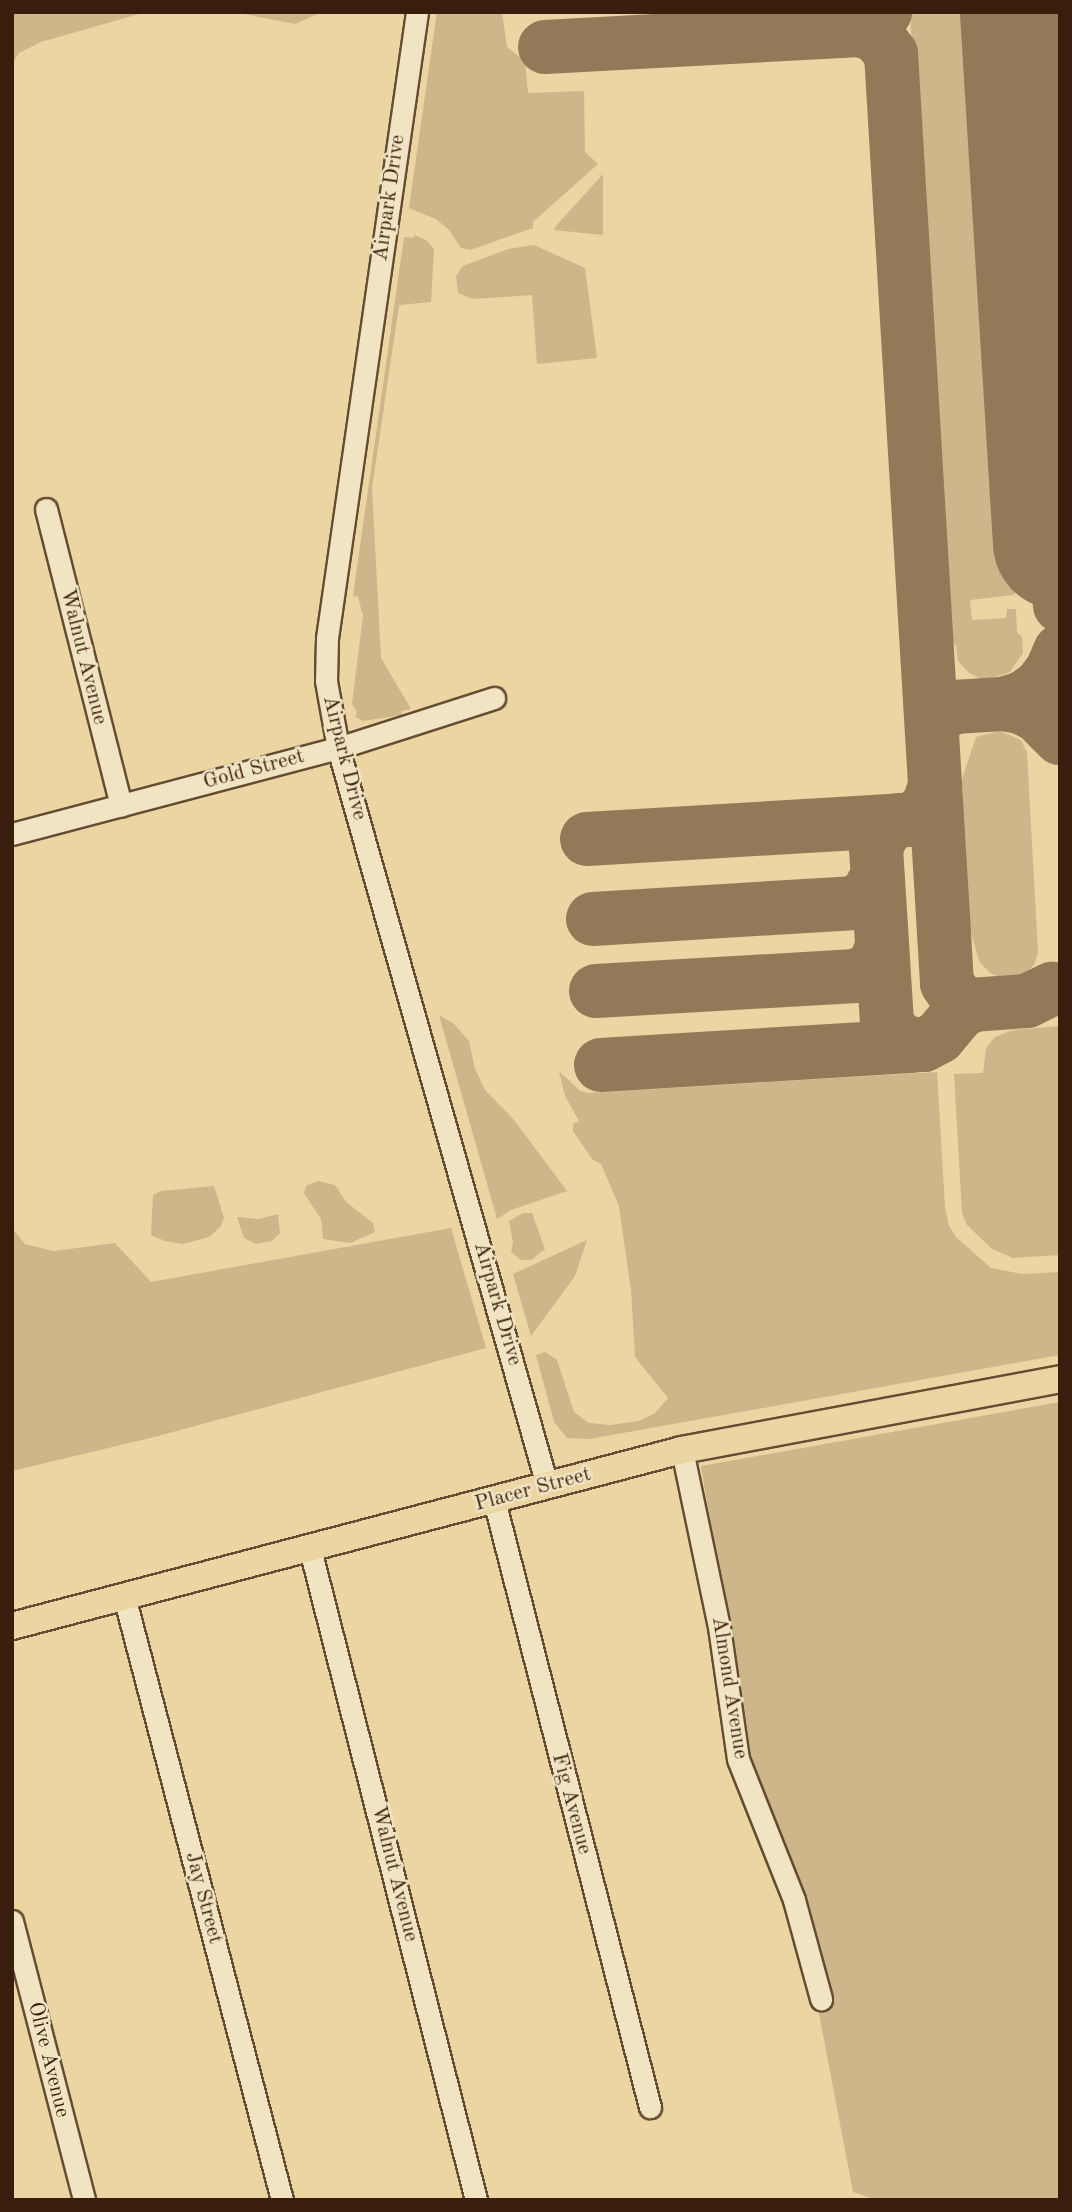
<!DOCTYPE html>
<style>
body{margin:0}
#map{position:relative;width:1072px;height:2212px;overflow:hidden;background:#ead5a3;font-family:"Old Standard TT",serif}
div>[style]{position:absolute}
.green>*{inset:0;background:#ccb68a}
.taxiway>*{height:54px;margin:-27px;padding:0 27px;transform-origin:27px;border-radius:27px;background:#927a58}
.runway>*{height:135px;margin:-67.5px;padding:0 67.5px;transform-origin:67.5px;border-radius:67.5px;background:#927a58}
.roads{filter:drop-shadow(2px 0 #664c32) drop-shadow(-2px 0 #664c32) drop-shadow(0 2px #664c32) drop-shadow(0 -2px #664c32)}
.minor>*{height:21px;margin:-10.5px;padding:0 10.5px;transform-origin:10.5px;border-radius:10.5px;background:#f1e4c3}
.major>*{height:26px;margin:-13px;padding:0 13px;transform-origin:13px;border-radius:13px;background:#ead5a3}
span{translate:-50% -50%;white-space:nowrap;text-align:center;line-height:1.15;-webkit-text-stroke:5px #f1e4c3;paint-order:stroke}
.street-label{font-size:21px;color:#3a1e0d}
.frame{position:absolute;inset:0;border:14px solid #3a1e0d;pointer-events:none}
</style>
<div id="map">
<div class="green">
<i style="clip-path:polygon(12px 12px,146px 12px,41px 42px,19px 53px,12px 64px)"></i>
<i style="clip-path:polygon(234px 12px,322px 12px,295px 24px)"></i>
<i style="clip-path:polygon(437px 12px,502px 12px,507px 47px,525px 61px,528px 93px,584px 91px,585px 152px,598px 164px,533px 222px,533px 228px,470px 250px,461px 248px,449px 230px,436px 219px,409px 208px)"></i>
<i style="clip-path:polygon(910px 12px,982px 12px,1019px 586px,1014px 595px,970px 600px,972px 620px,1006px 618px,1007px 609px,1016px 609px,1017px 632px,1022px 637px,1023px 653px,1010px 672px,992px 678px,981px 679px,969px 673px,958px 661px,956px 646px,952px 641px,946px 642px)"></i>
<i style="clip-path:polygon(603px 174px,603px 235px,554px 230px,556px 226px)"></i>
<i style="clip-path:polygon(414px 235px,426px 240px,434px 249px,431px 302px,399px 305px,372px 488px,381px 658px,411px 709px,401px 711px,402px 715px,363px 721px,355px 717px,357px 712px,352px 704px,363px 616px,358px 597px,353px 596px,404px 237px,414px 238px)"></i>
<i style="clip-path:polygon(534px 245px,585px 268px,597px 358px,537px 364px,532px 295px,473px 299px,458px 293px,456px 276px,463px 266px,508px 249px)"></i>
<i style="clip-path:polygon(1000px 731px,1021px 740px,1027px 753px,1038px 952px,1035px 963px,1026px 974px,1001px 978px,990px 973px,979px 961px,966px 915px,962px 779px,976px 737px)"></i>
<i style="clip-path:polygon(439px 1015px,454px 1024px,469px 1041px,475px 1069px,485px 1090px,514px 1120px,567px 1191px,511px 1210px,497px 1219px)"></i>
<i style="clip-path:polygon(1060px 1026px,1060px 1255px,1013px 1258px,992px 1249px,967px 1225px,962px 1213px,954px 1074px,983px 1073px,986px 1048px,995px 1037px,1013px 1030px)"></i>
<i style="clip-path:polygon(559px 1071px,580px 1091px,588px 1093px,937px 1072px,945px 1207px,949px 1226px,956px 1237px,991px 1268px,1022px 1274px,1060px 1272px,1060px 1355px,589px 1439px,567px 1438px,554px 1422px,536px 1355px,545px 1352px,557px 1360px,574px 1412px,589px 1423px,610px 1425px,639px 1421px,655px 1413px,668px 1398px,635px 1357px,631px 1290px,619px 1206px,601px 1164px,592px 1159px,573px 1131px,573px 1124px,579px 1121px,565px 1096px)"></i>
<i style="clip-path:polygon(318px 1181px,335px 1185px,346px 1202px,373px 1223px,375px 1232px,350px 1243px,323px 1239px,321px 1219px,304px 1193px,306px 1186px)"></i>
<i style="clip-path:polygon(214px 1186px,224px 1218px,221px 1226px,209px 1237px,182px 1244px,165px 1241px,151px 1235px,153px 1195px,161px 1191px)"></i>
<i style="clip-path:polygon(523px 1213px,532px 1213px,545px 1249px,531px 1260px,521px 1260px,511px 1252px,513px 1242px,509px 1221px)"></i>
<i style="clip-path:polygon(278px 1214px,280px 1233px,272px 1241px,256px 1244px,244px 1238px,237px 1217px,258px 1219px)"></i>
<i style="clip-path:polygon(12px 1228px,25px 1244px,54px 1251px,115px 1243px,151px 1282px,451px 1228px,486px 1348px,154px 1437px,12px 1471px)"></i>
<i style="clip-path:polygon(587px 1240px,575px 1276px,531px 1336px,513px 1274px)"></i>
<i style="clip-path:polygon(1060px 1402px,1060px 2200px,877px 2200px,853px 2192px,817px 2003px,754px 1789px,701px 1466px)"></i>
</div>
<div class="taxiway">
<i style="left:860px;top:30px;width:18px;rotate:19deg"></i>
<i style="left:877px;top:36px;width:23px;rotate:52deg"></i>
<i style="left:891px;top:54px;width:931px;rotate:86.55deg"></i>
<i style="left:947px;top:983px;width:20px;rotate:57deg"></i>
<i style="left:958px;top:1000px;width:14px;rotate:21deg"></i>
<i style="left:971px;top:1005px;width:56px;rotate:-4.1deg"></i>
<i style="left:1027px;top:1001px;width:28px;rotate:-26deg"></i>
<i style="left:545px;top:47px;width:315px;rotate:-3.1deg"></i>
<i style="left:860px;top:30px;width:19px;rotate:-25deg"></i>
<i style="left:877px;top:22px;width:13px;rotate:-51deg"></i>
<i style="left:1050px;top:451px;width:155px;rotate:86.3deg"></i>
<i style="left:1003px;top:704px;width:21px;rotate:-17deg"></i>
<i style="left:1023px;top:698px;width:21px;rotate:-35deg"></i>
<i style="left:1040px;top:686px;width:20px;rotate:-53deg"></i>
<i style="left:1052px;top:670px;width:21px;rotate:-67deg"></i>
<i style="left:932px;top:727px;width:16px;rotate:-55deg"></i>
<i style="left:941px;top:714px;width:15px;rotate:-28deg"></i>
<i style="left:954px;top:707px;width:49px;rotate:-3.5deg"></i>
<i style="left:1003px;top:704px;width:17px;rotate:10deg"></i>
<i style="left:1020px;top:707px;width:19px;rotate:25deg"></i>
<i style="left:1037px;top:715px;width:33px;rotate:45deg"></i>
<i style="left:899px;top:820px;width:18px;rotate:146deg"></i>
<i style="left:884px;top:830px;width:20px;rotate:114deg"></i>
<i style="left:876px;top:848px;width:177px;rotate:86.4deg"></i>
<i style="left:887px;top:1025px;width:23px;rotate:49deg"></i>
<i style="left:902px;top:1042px;width:22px;rotate:8deg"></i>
<i style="left:924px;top:1045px;width:17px;rotate:-28deg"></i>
<i style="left:939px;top:1037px;width:34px;rotate:-50deg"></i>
<i style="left:961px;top:1011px;width:14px;rotate:-25deg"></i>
<i style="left:587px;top:839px;width:324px;rotate:-3.4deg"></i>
<i style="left:910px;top:820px;width:20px;rotate:-33deg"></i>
<i style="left:927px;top:809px;width:24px;rotate:-71deg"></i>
<i style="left:593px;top:919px;width:259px;rotate:-3.5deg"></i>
<i style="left:852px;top:903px;width:15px;rotate:-23deg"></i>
<i style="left:866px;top:897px;width:24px;rotate:-62deg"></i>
<i style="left:596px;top:991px;width:260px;rotate:-3.3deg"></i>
<i style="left:856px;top:976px;width:19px;rotate:-25deg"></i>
<i style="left:873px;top:968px;width:22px;rotate:-66deg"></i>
<i style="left:601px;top:1065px;width:313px;rotate:-3.5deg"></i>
</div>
<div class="runway">
<i style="left:1027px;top:12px;width:531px;rotate:86.44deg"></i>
</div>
<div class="roads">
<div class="minor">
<i style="left:417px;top:12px;width:632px;rotate:98.18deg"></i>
<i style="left:327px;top:638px;width:43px;rotate:91.3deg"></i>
<i style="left:326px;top:681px;width:68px;rotate:79.8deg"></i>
<i style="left:338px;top:748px;width:766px;rotate:74.17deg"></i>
<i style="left:46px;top:509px;width:306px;rotate:75.8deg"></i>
<i style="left:12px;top:834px;width:337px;rotate:-14.8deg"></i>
<i style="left:338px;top:748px;width:164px;rotate:-17.8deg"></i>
<i style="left:682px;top:1450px;width:181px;rotate:78.2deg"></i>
<i style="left:719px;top:1627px;width:133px;rotate:81.8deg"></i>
<i style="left:738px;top:1759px;width:152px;rotate:68.3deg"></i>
<i style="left:794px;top:1900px;width:103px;rotate:74.7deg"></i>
<i style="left:494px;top:1500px;width:627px;rotate:75.59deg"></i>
<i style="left:310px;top:1549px;width:672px;rotate:75.69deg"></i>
<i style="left:124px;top:1596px;width:624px;rotate:75.34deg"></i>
<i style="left:12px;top:1921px;width:288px;rotate:75.5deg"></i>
</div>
<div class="major">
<i style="left:12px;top:1626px;width:693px;rotate:-14.72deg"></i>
<i style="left:682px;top:1450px;width:385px;rotate:-10.6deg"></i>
</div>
</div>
<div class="street-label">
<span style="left:390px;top:198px;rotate:-82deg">Airpark Drive</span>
<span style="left:83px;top:657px;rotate:76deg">Walnut Avenue</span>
<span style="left:344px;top:758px;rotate:76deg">Airpark Drive</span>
<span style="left:254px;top:770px;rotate:-15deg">Gold Street</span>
<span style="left:497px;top:1304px;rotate:74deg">Airpark Drive</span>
<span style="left:533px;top:1490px;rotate:-15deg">Placer Street</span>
<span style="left:729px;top:1688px;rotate:81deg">Almond Avenue</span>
<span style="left:571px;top:1804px;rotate:75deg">Fig Avenue</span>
<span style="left:394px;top:1874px;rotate:76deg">Walnut Avenue</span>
<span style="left:203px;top:1898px;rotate:75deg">Jay Street</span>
<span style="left:48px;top:2060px;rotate:76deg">Olive Avenue</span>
</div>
<div class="frame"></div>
</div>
